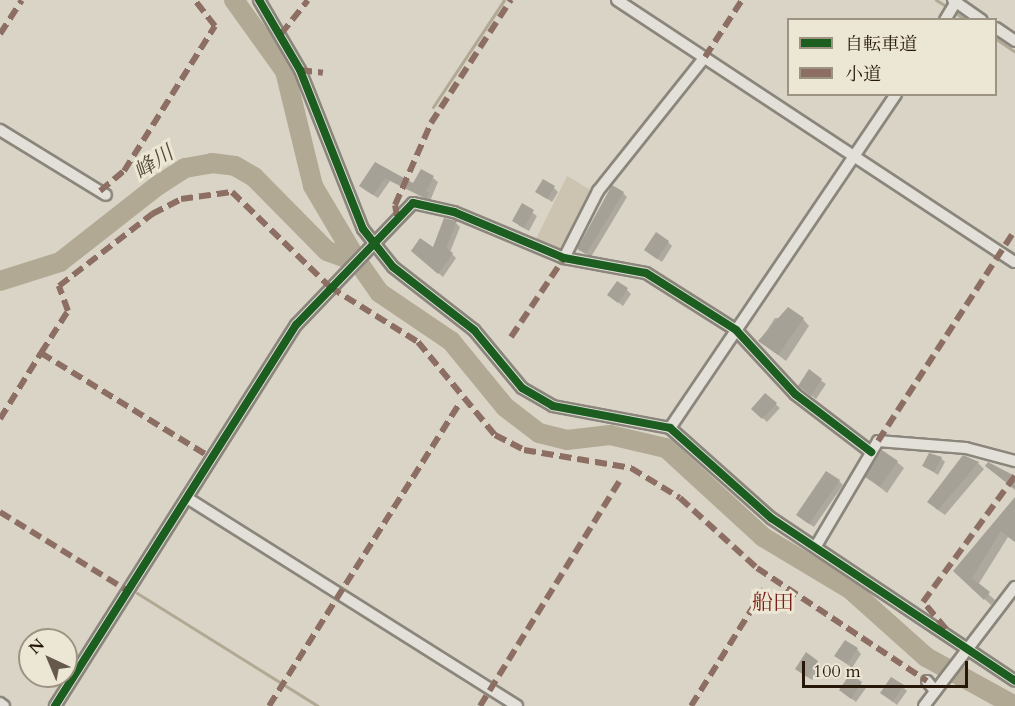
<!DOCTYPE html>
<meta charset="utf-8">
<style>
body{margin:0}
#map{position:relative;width:1015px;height:706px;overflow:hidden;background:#d9d4c6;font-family:Cardo,"Noto Serif JP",serif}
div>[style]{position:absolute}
.green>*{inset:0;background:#ccc4b1}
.shadow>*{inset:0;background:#0003}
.stream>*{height:3px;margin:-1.5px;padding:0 1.5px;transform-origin:1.5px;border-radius:1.5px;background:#b2a995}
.river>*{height:20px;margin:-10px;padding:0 10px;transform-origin:10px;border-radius:10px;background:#b2a995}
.building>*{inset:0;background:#a6a197}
.roads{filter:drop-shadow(2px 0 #8b867c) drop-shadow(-2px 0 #8b867c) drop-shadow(0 2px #8b867c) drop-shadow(0 -2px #8b867c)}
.street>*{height:10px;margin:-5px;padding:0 5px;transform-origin:5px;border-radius:5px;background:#e3e0d9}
.quiet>*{height:6px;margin-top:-3px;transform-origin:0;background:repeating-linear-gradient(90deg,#8d6e63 0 12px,transparent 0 18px)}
.cycleway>*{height:8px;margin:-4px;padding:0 4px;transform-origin:4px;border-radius:4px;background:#1b5e20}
span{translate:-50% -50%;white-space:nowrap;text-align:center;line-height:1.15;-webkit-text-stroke:6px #ece6d5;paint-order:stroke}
.water-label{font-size:21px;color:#574a39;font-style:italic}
.neighbourhood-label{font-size:21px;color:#7a1f14}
.legend{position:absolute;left:787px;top:18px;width:210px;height:78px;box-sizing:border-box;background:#ece6d5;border:2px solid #9d9383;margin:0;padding:8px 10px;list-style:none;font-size:18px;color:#261709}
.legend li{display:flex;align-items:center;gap:12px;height:30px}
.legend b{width:30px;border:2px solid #9d9383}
.north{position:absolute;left:18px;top:628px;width:60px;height:60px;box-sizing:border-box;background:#ece6d5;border:2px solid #9d9383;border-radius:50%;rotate:316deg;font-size:16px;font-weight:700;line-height:24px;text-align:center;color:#261709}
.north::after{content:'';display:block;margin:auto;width:21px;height:27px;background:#65594b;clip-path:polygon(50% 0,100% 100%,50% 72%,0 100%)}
.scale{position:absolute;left:802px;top:661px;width:166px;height:27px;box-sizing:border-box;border:3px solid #261709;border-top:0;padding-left:8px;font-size:18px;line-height:21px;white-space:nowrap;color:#261709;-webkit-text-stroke:4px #ece6d5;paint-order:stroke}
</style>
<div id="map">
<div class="green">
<i style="clip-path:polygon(567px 176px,594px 192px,561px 253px,536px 239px)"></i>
</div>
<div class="shadow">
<i style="clip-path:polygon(376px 164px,414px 185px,422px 171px,433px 178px,438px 182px,430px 201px,390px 181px,378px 198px,365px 190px)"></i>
<i style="clip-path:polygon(554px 188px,558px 192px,552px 202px,537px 192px)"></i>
<i style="clip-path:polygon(623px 193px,627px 197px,591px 257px,579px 249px)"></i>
<i style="clip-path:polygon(523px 206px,537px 216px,529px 231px,518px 225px)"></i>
<i style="clip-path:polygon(456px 223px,460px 227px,450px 252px,456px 258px,443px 277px,417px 255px,433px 250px)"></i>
<i style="clip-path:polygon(668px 242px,672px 246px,662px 262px,650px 254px)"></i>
<i style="clip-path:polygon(627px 290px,631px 294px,623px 306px,609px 295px)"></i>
<i style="clip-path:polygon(775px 318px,803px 319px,809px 326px,786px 361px,760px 341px)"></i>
<i style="clip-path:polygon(809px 372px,826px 384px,816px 399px,804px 390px)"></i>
<i style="clip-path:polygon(765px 395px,780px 408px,767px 422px,753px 409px)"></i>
<i style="clip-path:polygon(941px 458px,945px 462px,938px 475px,924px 466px)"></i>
<i style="clip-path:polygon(897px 462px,904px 468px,887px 493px,867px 477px)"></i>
<i style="clip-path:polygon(978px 463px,984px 469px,945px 515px,935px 508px)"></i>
<i style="clip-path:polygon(989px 463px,1015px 477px,1015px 490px,991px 470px)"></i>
<i style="clip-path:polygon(839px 481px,843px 485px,814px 527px,802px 519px)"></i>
<i style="clip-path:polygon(1015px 508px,1015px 542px,1008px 537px,978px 585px,995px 600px,991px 605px,961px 577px)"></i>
<i style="clip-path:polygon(857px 649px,861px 654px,852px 668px,836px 656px)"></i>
<i style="clip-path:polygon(817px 662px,821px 666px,812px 680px,801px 673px)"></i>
<i style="clip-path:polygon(850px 676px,866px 688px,856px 702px,845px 694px)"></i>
<i style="clip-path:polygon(903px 687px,907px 691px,897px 705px,882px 693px)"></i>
</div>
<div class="stream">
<i style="left:936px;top:0;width:12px;rotate:31deg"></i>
<i style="left:954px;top:12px;width:14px;rotate:34deg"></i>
<i style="left:996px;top:39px;width:23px;rotate:34deg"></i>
<i style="left:433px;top:107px;width:128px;rotate:-56.4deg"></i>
<i style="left:1008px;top:250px;width:8px;rotate:30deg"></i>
<i style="left:137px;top:593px;width:213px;rotate:32deg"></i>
</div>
<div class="river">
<i style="left:234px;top:0;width:87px;rotate:54.3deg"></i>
<i style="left:285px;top:71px;width:118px;rotate:76.3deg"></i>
<i style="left:313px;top:186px;width:88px;rotate:59.4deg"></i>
<i style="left:358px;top:262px;width:38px;rotate:55deg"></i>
<i style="left:380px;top:293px;width:86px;rotate:34.1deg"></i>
<i style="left:451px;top:341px;width:85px;rotate:50.7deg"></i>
<i style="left:505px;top:407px;width:43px;rotate:37.4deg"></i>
<i style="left:539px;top:433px;width:29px;rotate:14deg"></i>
<i style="left:567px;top:440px;width:43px;rotate:-6.6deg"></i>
<i style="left:610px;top:435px;width:57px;rotate:13.1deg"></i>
<i style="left:666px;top:448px;width:132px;rotate:42.5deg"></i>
<i style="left:763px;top:537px;width:101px;rotate:30.9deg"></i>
<i style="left:850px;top:589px;width:102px;rotate:41.8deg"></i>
<i style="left:926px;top:657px;width:102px;rotate:28.8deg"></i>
<i style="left:0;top:281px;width:63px;rotate:-17.6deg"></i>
<i style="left:60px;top:262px;width:123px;rotate:-38.1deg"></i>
<i style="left:157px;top:186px;width:33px;rotate:-33deg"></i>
<i style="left:185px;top:168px;width:27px;rotate:-10deg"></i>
<i style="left:212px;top:163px;width:23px;rotate:7deg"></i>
<i style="left:235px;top:166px;width:22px;rotate:30deg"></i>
<i style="left:254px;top:177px;width:104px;rotate:45.4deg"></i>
<i style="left:327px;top:251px;width:33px;rotate:20deg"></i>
</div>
<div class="building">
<i style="clip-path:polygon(375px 162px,413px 183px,421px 169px,434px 176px,426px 191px,422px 189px,429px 193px,426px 198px,385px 178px,373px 195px,359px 186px)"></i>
<i style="clip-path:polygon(543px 179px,555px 186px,547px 199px,535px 192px)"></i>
<i style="clip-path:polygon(612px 185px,624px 192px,586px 254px,577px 249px)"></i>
<i style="clip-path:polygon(522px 203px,534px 210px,524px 228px,512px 221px)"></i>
<i style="clip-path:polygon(444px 218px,457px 221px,446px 248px,453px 253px,438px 274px,411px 251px,420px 238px,433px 247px)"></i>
<i style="clip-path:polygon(656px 232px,669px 241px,657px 259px,644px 250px)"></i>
<i style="clip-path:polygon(617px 281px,628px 288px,618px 303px,607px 295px)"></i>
<i style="clip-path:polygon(788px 307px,804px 318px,778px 355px,758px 341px)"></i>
<i style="clip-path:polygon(809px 369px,822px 379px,811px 396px,798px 386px)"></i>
<i style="clip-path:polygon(765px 393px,777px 403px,762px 419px,751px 409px)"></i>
<i style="clip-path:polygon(882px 450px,898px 461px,880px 487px,865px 477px)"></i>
<i style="clip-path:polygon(929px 453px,942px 457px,934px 472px,922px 466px)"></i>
<i style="clip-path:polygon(963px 455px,979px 462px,938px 510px,927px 502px)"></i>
<i style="clip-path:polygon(988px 462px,1015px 476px,1015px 489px,985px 466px)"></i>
<i style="clip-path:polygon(826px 471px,840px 480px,809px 524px,796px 515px)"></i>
<i style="clip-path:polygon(1015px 497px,1015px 542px,1001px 531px,972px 578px,990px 592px,984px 600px,953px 571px)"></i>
<i style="clip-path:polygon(845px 640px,858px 648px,847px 664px,834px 656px)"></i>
<i style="clip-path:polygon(806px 652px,818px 661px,807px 677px,795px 669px)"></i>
<i style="clip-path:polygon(850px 674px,862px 682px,851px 699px,839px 690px)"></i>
<i style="clip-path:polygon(891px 677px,904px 685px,893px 702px,880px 693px)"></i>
</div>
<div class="roads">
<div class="street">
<i style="left:259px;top:0;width:81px;rotate:59.6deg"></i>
<i style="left:300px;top:70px;width:171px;rotate:68.4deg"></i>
<i style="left:363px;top:229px;width:48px;rotate:51.7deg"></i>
<i style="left:393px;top:267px;width:103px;rotate:37.9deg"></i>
<i style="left:474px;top:330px;width:75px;rotate:50.4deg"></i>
<i style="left:522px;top:388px;width:36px;rotate:30deg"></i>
<i style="left:553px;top:406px;width:119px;rotate:10.6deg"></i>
<i style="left:670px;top:428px;width:135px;rotate:41.7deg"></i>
<i style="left:771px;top:518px;width:293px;rotate:33.7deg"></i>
<i style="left:617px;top:0;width:476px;rotate:33.4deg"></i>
<i style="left:953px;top:0;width:35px;rotate:35deg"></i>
<i style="left:945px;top:20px;width:23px;rotate:-59deg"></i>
<i style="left:996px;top:28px;width:23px;rotate:34deg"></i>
<i style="left:0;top:130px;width:124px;rotate:31.5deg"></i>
<i style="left:564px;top:258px;width:75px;rotate:-63.1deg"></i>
<i style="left:598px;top:191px;width:171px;rotate:-51.4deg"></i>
<i style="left:670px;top:428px;width:403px;rotate:-55.9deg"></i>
<i style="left:187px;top:498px;width:390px;rotate:32.2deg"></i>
<i style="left:816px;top:546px;width:122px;rotate:-59.4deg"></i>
<i style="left:878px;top:441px;width:88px;rotate:4.5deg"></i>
<i style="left:966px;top:448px;width:51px;rotate:14.9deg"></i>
<i style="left:927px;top:681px;width:13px;rotate:51deg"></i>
<i style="left:0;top:703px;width:5px;rotate:37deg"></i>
<i style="left:55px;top:706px;width:451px;rotate:-57.7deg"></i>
<i style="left:296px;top:325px;width:169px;rotate:-46.2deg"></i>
<i style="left:413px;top:203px;width:42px;rotate:12.4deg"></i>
<i style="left:454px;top:212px;width:119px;rotate:22.7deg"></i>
<i style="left:564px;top:258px;width:83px;rotate:10.4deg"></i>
<i style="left:646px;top:273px;width:107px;rotate:32.3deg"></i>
<i style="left:736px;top:330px;width:87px;rotate:47.3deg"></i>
<i style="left:795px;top:394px;width:96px;rotate:37.3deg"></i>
<i style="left:924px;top:706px;width:150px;rotate:-52.6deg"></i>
</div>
</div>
<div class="quiet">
<i style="left:0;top:34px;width:40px;rotate:-57.1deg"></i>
<i style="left:281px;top:34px;width:43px;rotate:-51.5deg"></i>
<i style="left:705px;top:57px;width:68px;rotate:-57deg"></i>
<i style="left:300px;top:70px;width:23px;rotate:7deg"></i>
<i style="left:100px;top:191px;width:31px;rotate:-40deg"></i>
<i style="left:124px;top:171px;width:171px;rotate:-57.9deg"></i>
<i style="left:215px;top:26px;width:33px;rotate:-128deg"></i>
<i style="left:397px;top:216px;width:11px;rotate:-100deg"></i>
<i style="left:395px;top:205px;width:90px;rotate:-66.3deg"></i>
<i style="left:431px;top:123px;width:147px;rotate:-57deg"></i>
<i style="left:511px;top:337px;width:95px;rotate:-56.1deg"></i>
<i style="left:41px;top:353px;width:50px;rotate:-57.3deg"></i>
<i style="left:68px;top:311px;width:27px;rotate:-110deg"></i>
<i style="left:59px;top:286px;width:118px;rotate:-37.7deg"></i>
<i style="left:152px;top:214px;width:33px;rotate:-27deg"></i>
<i style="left:181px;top:199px;width:51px;rotate:-7.8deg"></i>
<i style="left:232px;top:192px;width:136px;rotate:44.1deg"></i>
<i style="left:330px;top:287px;width:104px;rotate:32deg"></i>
<i style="left:418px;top:342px;width:121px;rotate:50.4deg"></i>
<i style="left:495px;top:435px;width:33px;rotate:27deg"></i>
<i style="left:524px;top:450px;width:109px;rotate:9.5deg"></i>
<i style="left:631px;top:468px;width:57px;rotate:31.5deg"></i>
<i style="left:680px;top:498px;width:104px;rotate:42.3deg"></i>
<i style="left:757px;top:568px;width:204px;rotate:33.6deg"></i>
<i style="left:0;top:419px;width:78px;rotate:-58.2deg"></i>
<i style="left:41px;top:353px;width:201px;rotate:31.6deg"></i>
<i style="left:878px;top:441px;width:252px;rotate:-57deg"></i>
<i style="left:0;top:512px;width:150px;rotate:31.7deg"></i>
<i style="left:946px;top:629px;width:35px;rotate:-130deg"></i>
<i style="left:923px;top:602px;width:156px;rotate:-53.9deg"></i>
<i style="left:269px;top:706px;width:357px;rotate:-57.8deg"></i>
<i style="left:480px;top:706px;width:267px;rotate:-58.2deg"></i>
<i style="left:691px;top:706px;width:143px;rotate:-57.9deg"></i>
</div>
<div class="cycleway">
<i style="left:259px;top:0;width:81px;rotate:59.6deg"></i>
<i style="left:300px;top:70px;width:171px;rotate:68.4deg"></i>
<i style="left:363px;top:229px;width:48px;rotate:51.7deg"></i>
<i style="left:393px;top:267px;width:103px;rotate:37.9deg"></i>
<i style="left:474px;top:330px;width:75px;rotate:50.4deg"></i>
<i style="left:522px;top:388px;width:36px;rotate:30deg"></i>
<i style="left:553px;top:406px;width:119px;rotate:10.6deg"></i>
<i style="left:670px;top:428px;width:135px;rotate:41.7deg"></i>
<i style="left:771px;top:518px;width:293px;rotate:33.7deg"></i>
<i style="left:55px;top:706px;width:451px;rotate:-57.7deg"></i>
<i style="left:296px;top:325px;width:169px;rotate:-46.2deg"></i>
<i style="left:413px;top:203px;width:42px;rotate:12.4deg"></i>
<i style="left:454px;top:212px;width:119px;rotate:22.7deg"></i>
<i style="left:564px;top:258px;width:83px;rotate:10.4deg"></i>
<i style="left:646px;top:273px;width:107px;rotate:32.3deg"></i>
<i style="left:736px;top:330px;width:87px;rotate:47.3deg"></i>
<i style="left:795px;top:394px;width:96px;rotate:37.3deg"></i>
</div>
<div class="water-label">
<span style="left:154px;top:163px;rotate:-33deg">峰川</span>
</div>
<div class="neighbourhood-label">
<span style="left:773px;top:603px">船田</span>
</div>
<ul class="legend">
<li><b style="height:8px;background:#1b5e20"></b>自転車道</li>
<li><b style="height:8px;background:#8d6e63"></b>小道</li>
</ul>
<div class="north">N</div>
<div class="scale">100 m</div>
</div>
